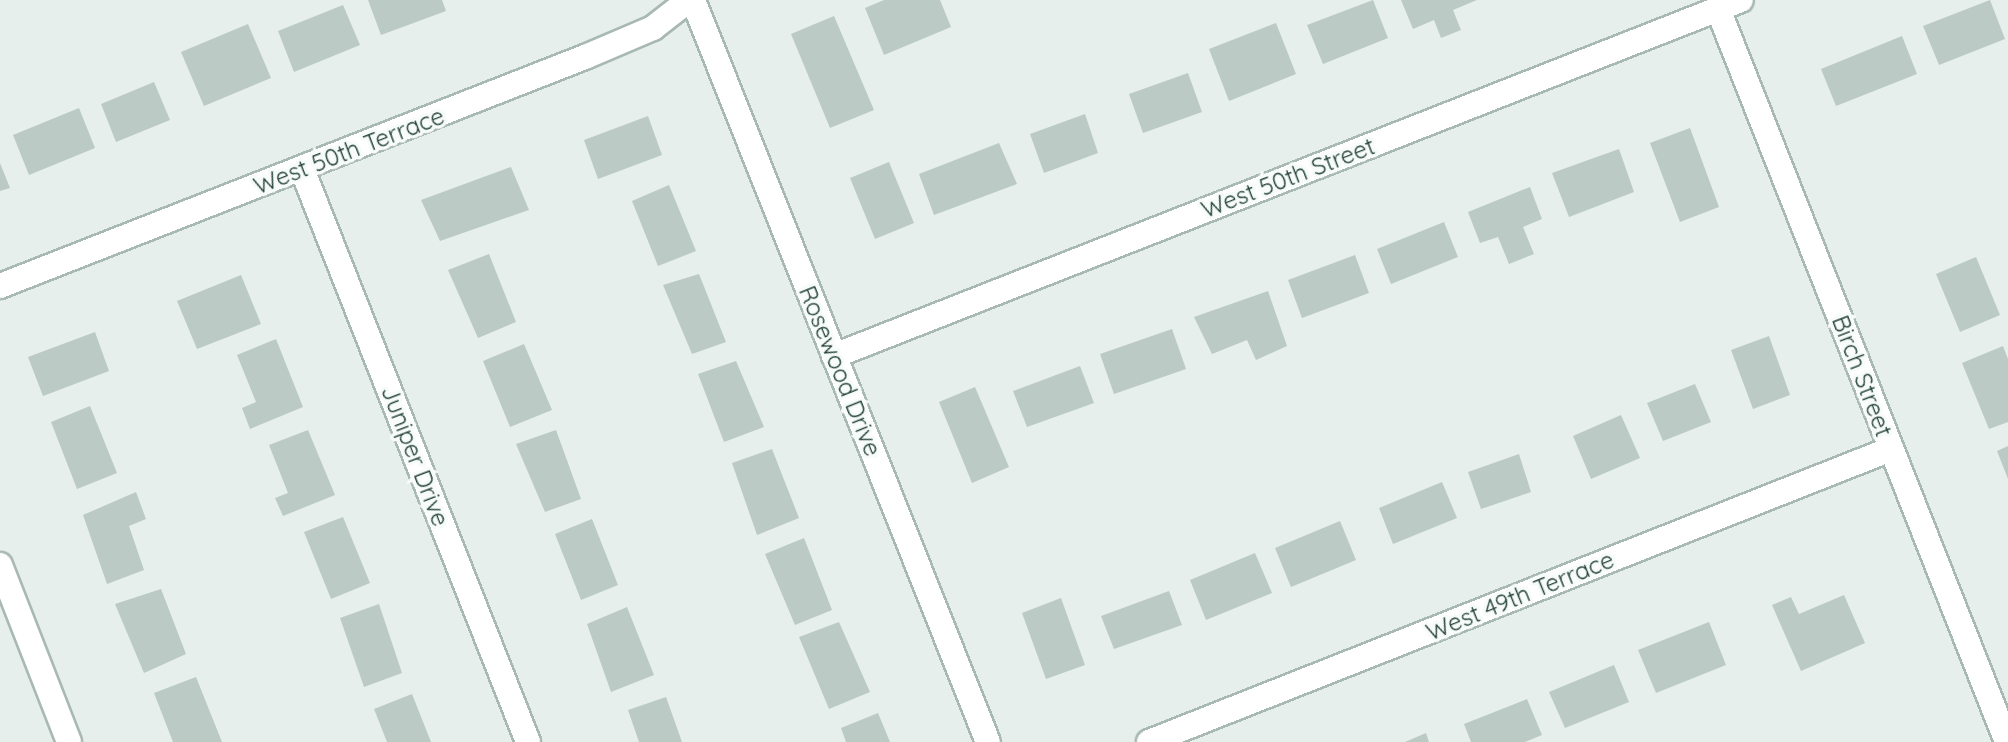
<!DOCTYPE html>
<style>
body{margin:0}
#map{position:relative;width:2008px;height:742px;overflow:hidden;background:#e6efeb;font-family:Quicksand,sans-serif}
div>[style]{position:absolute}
.building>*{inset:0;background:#bbcac4}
.roads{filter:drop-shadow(2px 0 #a8b8b2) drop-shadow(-2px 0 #a8b8b2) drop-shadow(0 2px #a8b8b2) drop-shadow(0 -2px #a8b8b2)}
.minor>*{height:24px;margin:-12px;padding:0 12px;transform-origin:12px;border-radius:12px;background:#fff}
span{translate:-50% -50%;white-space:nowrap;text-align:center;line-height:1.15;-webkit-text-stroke:7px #f7fbf9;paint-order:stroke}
.street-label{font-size:24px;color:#24423a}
</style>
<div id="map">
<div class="building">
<i style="clip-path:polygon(368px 0,442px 0,446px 11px,381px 35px)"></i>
<i style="clip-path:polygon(884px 0,940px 0,951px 27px,884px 55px,865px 8px)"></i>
<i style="clip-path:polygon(1373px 0,1388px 38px,1323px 64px,1307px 25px)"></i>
<i style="clip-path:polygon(1401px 0,1477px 0,1453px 10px,1461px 30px,1441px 38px,1434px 20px,1413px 29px)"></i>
<i style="clip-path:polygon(1990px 0,2005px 39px,1939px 65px,1923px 26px)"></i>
<i style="clip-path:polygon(343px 5px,360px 45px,294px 72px,278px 31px)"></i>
<i style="clip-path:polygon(834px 16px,874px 110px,830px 128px,791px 34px)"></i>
<i style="clip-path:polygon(1276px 23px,1296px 74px,1229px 101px,1209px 49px)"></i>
<i style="clip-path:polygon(248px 24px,271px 78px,204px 106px,181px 52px)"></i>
<i style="clip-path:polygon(1902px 36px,1917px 74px,1836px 106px,1821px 69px)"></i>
<i style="clip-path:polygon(1188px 73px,1202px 112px,1143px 133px,1129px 94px)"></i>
<i style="clip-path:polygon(154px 82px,170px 120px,116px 142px,101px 104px)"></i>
<i style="clip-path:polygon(79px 108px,95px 148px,29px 175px,13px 135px)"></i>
<i style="clip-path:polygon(1085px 114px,1098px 153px,1044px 173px,1030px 134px)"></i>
<i style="clip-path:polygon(648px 116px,662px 155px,598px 179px,584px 140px)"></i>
<i style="clip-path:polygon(1690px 128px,1719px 207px,1680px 222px,1650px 143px)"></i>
<i style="clip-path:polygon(999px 143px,1017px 184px,934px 215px,919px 174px)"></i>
<i style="clip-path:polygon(1619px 149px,1634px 192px,1569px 217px,1552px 173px)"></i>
<i style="clip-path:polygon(889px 162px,914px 223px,875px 239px,850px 178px)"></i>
<i style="clip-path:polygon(0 163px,10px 188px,0 191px)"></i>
<i style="clip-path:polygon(511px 167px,529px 210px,440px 241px,421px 200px)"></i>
<i style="clip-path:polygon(669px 185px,696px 251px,658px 266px,632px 201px)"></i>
<i style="clip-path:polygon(1530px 187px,1542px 219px,1523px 227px,1534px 254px,1509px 264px,1498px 237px,1480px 243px,1468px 212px)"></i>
<i style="clip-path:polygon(1444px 222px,1458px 257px,1391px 284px,1377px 249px)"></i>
<i style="clip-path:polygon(489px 254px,516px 322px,478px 338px,448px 270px)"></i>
<i style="clip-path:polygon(1355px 255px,1369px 293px,1302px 318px,1288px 280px)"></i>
<i style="clip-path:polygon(1976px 257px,2000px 315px,1960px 332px,1936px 274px)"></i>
<i style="clip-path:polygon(699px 274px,726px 342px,692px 354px,663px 285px)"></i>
<i style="clip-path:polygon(241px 275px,261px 324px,197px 349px,177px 301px)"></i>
<i style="clip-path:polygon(1268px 291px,1287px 346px,1256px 360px,1247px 340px,1212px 354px,1194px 317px)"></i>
<i style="clip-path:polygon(1172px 329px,1186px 369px,1114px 394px,1100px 354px)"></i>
<i style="clip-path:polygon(95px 332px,109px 371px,43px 396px,28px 357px)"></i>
<i style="clip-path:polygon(1769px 336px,1790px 395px,1753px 409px,1731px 350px)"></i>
<i style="clip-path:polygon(276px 339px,303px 407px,250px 429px,242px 408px,256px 402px,237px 355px)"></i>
<i style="clip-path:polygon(524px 344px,552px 410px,510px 427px,483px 361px)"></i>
<i style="clip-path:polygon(2003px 346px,2008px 359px,2008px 422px,1989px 429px,1962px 363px)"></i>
<i style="clip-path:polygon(736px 361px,764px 427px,724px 442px,698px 374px)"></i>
<i style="clip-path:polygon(1080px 366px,1094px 403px,1027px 427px,1013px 391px)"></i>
<i style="clip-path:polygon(1695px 384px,1711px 422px,1663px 441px,1647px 403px)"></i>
<i style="clip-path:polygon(975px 387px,1009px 467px,972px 483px,939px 402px)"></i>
<i style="clip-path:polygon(90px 406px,117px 473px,77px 489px,51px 422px)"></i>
<i style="clip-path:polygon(1621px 415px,1640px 458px,1591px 479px,1573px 436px)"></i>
<i style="clip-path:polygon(308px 430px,335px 495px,283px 516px,275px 498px,288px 493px,269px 445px)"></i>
<i style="clip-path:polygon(556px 430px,581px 499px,545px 512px,516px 444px)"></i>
<i style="clip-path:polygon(2008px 446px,2008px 479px,1997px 451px)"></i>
<i style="clip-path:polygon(772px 449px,799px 518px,757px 535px,732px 463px)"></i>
<i style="clip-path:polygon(1519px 454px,1531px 492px,1481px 509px,1468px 472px)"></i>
<i style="clip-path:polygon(1442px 482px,1457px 518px,1393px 544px,1379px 508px)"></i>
<i style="clip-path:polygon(136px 492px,146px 519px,129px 526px,144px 570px,107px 584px,83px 515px)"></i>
<i style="clip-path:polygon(343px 517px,370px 583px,331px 599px,304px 532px)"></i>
<i style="clip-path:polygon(592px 519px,618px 585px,581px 600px,555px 534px)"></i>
<i style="clip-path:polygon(1340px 521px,1356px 560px,1291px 587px,1275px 548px)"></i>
<i style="clip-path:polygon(804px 538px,832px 610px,795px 625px,765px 554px)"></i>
<i style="clip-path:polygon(1255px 553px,1272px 593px,1206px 620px,1190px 580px)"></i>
<i style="clip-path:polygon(161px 589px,186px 654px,144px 673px,115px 604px)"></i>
<i style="clip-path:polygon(1169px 591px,1182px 625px,1114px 649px,1101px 616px)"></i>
<i style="clip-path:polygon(1844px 595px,1865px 643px,1801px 671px,1772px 605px,1791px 597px,1799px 614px)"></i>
<i style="clip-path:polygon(1061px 598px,1085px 665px,1046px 679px,1022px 613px)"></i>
<i style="clip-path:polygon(379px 604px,402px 673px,364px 687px,340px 618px)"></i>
<i style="clip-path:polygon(627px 607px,654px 675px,611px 692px,587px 624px)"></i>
<i style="clip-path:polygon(839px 622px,870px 692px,829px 709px,799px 637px)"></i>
<i style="clip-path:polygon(1709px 622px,1726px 665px,1656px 693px,1638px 650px)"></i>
<i style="clip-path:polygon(1614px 665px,1629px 702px,1565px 728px,1549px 692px)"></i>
<i style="clip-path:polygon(196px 677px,222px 742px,173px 742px,154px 693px)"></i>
<i style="clip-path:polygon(412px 694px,431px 742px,387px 742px,374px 709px)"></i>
<i style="clip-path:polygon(666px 697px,682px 742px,639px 742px,628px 710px)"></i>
<i style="clip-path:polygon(1527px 699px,1542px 735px,1525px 742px,1471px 742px,1464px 724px)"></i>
<i style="clip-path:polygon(878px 713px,890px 742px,846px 742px,841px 728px)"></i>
<i style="clip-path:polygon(1426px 733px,1429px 742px,1405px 742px)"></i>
</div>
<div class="roads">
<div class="minor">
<i style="left:693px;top:0;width:798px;rotate:68.32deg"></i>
<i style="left:1718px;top:9px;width:788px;rotate:68.48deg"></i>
<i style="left:302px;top:169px;width:616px;rotate:68.47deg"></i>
<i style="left:0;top:286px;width:628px;rotate:-21.38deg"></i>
<i style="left:585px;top:57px;width:74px;rotate:-23.1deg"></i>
<i style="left:653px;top:28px;width:46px;rotate:-37.9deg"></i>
<i style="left:834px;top:356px;width:974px;rotate:-21.43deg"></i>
<i style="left:0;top:565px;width:190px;rotate:68.7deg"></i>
<i style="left:1149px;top:742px;width:798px;rotate:-21.55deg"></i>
</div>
</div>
<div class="street-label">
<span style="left:349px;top:151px;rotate:-21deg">West 50th Terrace</span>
<span style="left:1288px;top:178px;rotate:-21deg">West 50th Street</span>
<span style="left:840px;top:371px;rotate:68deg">Rosewood Drive</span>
<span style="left:1862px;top:376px;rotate:69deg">Birch Street</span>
<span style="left:415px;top:456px;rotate:69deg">Juniper Drive</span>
<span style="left:1520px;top:596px;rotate:-22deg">West 49th Terrace</span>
</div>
</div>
